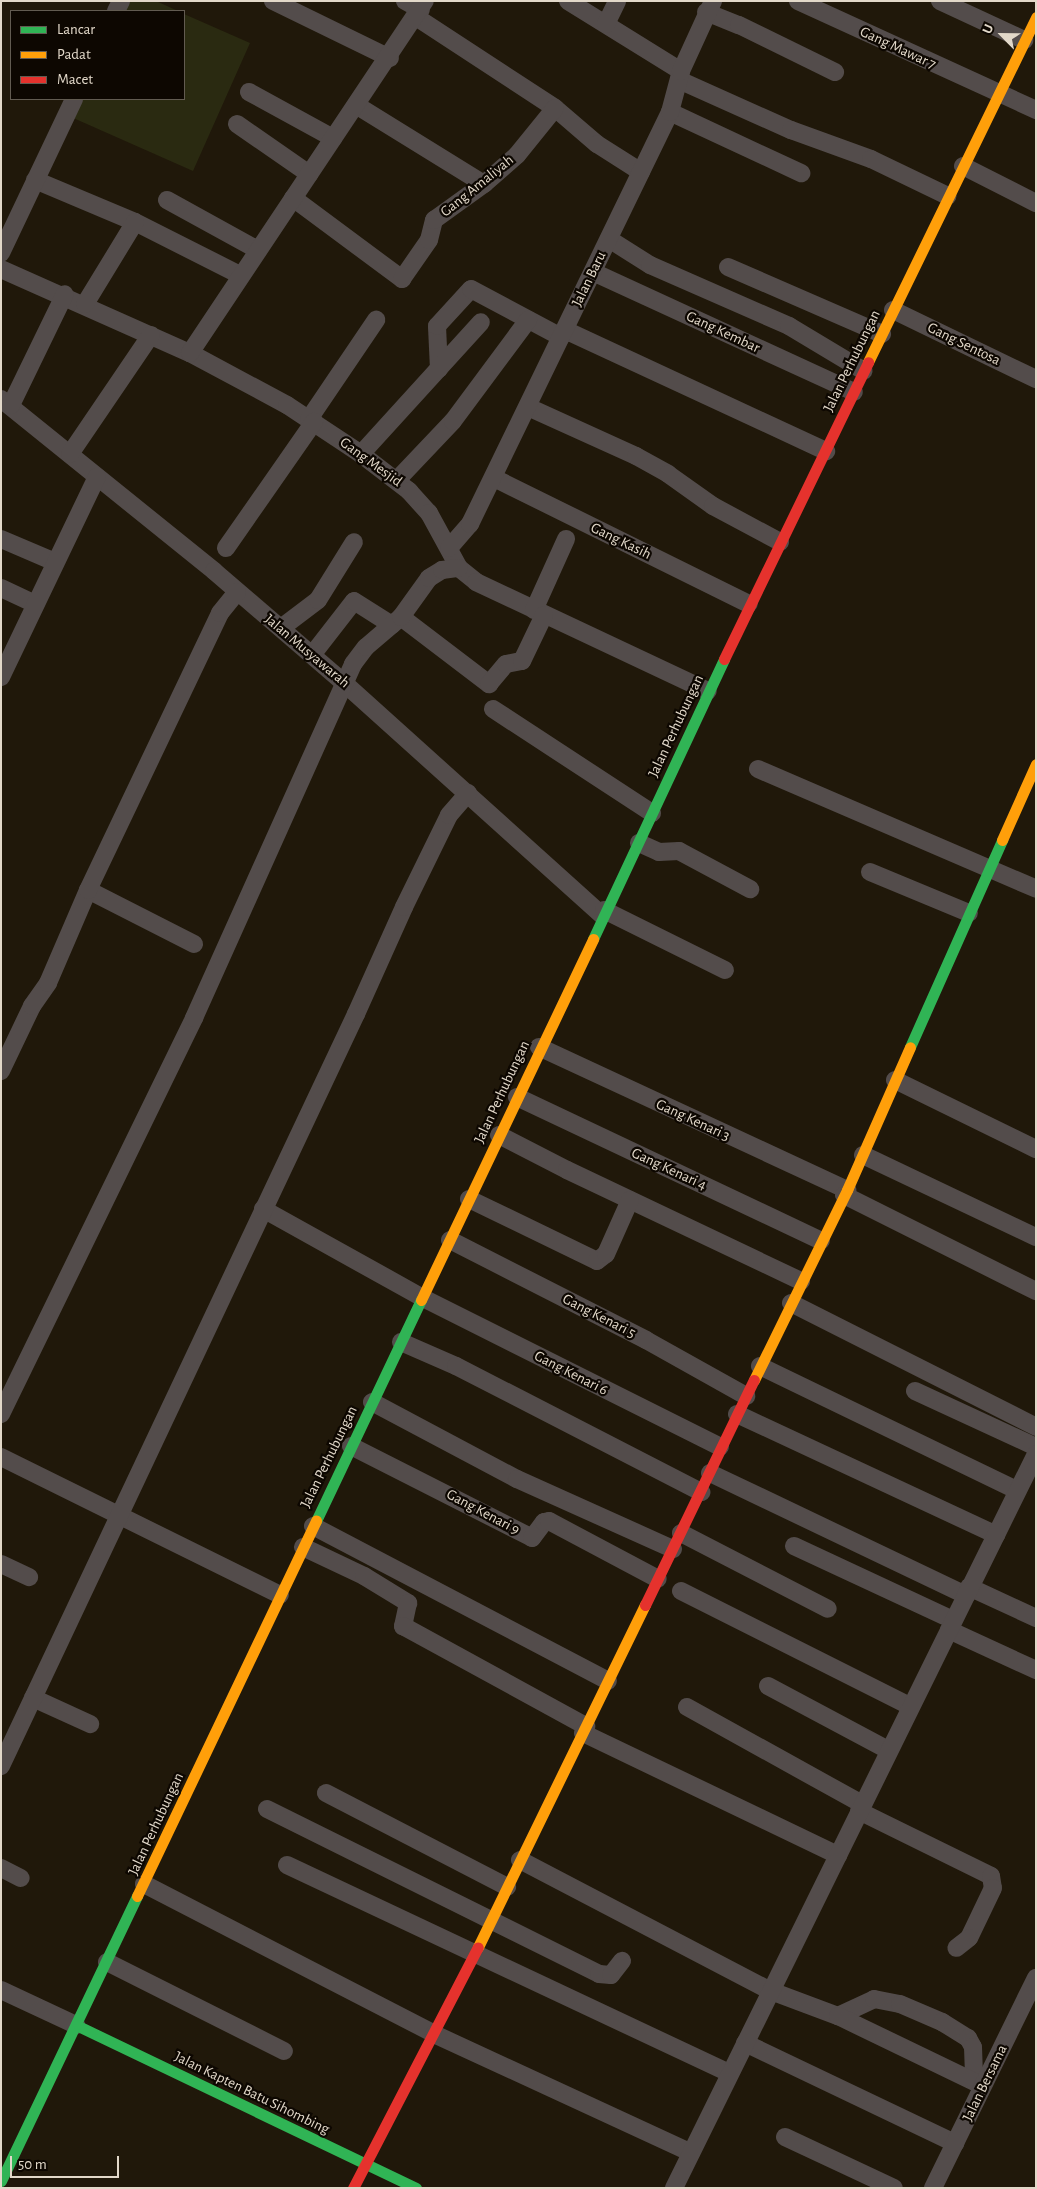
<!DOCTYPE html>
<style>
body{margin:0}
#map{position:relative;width:1037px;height:2189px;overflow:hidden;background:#20180a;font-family:"Alegreya Sans",sans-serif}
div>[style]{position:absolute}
.green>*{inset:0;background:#2a2a11}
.street>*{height:18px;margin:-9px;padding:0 9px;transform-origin:9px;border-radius:9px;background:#534c4b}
.fast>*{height:11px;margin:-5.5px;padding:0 5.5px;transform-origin:5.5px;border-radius:5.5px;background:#30b455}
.slow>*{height:11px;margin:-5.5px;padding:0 5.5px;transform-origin:5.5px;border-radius:5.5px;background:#ff9f0a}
.jam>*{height:11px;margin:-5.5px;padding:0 5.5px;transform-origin:5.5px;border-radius:5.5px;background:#e5322d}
span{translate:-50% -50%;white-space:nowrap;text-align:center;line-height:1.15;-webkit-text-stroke:4.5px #0d0701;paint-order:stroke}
.street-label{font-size:15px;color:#e2d8c9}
.frame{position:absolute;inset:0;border:2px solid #e2d8c9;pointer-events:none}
.legend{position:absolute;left:10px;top:10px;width:175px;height:90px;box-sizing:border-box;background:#0d0701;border:1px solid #625b51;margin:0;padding:6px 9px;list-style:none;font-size:15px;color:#e2d8c9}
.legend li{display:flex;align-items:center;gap:10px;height:25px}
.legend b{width:25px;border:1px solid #625b51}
.north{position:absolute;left:977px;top:10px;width:50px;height:50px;-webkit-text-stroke:4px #0d0701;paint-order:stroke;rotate:293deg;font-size:14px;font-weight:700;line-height:20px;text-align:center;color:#e2d8c9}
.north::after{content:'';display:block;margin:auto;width:18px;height:22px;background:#e2d8c9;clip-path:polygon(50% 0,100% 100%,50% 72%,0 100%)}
.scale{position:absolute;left:10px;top:2156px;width:109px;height:22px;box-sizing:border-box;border:2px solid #e2d8c9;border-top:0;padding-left:6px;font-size:15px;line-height:18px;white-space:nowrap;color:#e2d8c9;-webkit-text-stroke:4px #0d0701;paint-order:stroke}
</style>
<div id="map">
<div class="green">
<i style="clip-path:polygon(122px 1px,156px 1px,178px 11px,117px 11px)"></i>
<i style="clip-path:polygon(184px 14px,250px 43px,193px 171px,71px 117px,79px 99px,184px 99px)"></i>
</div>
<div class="street">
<i style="left:273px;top:1px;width:130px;rotate:26deg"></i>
<i style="left:405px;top:1px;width:18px;rotate:29deg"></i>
<i style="left:568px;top:1px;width:133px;rotate:31.8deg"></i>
<i style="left:798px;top:1px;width:262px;rotate:24.6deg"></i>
<i style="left:940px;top:1px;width:93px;rotate:24.9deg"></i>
<i style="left:116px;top:11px;width:11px;rotate:-63deg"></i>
<i style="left:706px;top:12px;width:35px;rotate:22deg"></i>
<i style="left:739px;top:25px;width:107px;rotate:26.1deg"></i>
<i style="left:416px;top:17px;width:166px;rotate:33.2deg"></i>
<i style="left:555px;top:108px;width:55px;rotate:40.6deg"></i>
<i style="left:597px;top:144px;width:52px;rotate:32.5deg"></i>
<i style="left:606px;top:24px;width:25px;rotate:-64deg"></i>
<i style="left:679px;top:80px;width:123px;rotate:24.1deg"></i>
<i style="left:791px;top:130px;width:85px;rotate:19.9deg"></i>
<i style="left:871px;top:159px;width:85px;rotate:25.7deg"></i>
<i style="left:249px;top:92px;width:96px;rotate:28.7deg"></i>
<i style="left:356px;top:105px;width:150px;rotate:31.7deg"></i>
<i style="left:670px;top:112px;width:145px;rotate:25deg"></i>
<i style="left:237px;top:124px;width:88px;rotate:34.8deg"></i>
<i style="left:963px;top:166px;width:82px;rotate:26.9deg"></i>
<i style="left:35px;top:180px;width:108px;rotate:22.8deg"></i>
<i style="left:135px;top:222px;width:118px;rotate:26.8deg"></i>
<i style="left:293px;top:198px;width:136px;rotate:36.6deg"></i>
<i style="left:402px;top:279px;width:47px;rotate:-55.3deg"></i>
<i style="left:429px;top:240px;width:21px;rotate:-76deg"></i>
<i style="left:434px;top:220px;width:62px;rotate:-35.8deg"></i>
<i style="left:484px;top:184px;width:44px;rotate:-41.3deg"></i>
<i style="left:517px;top:155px;width:60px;rotate:-51deg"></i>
<i style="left:167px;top:200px;width:104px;rotate:28.8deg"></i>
<i style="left:609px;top:239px;width:49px;rotate:32.4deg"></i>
<i style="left:650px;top:265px;width:152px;rotate:23.7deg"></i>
<i style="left:789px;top:326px;width:87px;rotate:31deg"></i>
<i style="left:1px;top:253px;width:170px;rotate:-64.6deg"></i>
<i style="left:728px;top:267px;width:168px;rotate:23.5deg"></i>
<i style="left:1px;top:269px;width:207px;rotate:24deg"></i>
<i style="left:190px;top:353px;width:110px;rotate:28.2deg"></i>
<i style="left:287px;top:405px;width:89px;rotate:33.5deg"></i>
<i style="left:361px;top:454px;width:61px;rotate:37.6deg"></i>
<i style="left:409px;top:491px;width:30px;rotate:48deg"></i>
<i style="left:429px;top:513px;width:63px;rotate:61.4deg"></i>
<i style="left:459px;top:568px;width:22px;rotate:39deg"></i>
<i style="left:476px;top:582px;width:256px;rotate:25.2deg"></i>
<i style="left:593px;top:272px;width:287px;rotate:24.7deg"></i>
<i style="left:85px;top:304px;width:96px;rotate:-58.6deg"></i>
<i style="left:893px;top:310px;width:159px;rotate:25.8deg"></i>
<i style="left:565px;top:330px;width:288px;rotate:24.9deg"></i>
<i style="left:190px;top:353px;width:423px;rotate:-56.3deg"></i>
<i style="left:439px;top:369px;width:43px;rotate:-92.7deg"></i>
<i style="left:437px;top:326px;width:50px;rotate:-47.4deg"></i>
<i style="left:471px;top:289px;width:102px;rotate:28.1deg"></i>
<i style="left:1px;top:399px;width:274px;rotate:38.9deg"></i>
<i style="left:214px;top:571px;width:170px;rotate:40.7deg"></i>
<i style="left:343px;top:682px;width:348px;rotate:42deg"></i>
<i style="left:11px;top:405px;width:123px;rotate:-64.1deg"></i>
<i style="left:528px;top:407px;width:119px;rotate:24.4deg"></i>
<i style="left:636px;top:456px;width:37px;rotate:29deg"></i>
<i style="left:668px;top:474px;width:55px;rotate:35.4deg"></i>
<i style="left:713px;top:506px;width:76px;rotate:28.2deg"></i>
<i style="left:309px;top:419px;width:120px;rotate:-55.9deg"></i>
<i style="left:70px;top:454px;width:144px;rotate:-55.8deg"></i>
<i style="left:361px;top:454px;width:178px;rotate:-47.7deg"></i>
<i style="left:494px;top:478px;width:284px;rotate:26.3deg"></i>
<i style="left:397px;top:480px;width:81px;rotate:-46.5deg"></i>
<i style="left:453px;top:421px;width:126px;rotate:-53.4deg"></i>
<i style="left:1px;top:539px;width:59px;rotate:23.1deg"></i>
<i style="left:226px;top:548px;width:154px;rotate:-55.1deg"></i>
<i style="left:449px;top:548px;width:32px;rotate:-49deg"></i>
<i style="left:470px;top:524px;width:458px;rotate:-64.1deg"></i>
<i style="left:670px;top:112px;width:42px;rotate:-75deg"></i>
<i style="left:681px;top:71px;width:77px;rotate:-65.4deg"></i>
<i style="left:1px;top:588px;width:38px;rotate:25deg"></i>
<i style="left:534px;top:610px;width:78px;rotate:-65.7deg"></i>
<i style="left:401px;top:617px;width:111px;rotate:37.3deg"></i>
<i style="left:489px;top:684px;width:26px;rotate:-50deg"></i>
<i style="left:506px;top:664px;width:16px;rotate:-11deg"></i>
<i style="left:522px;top:661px;width:51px;rotate:-64.4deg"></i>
<i style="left:281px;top:628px;width:46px;rotate:-37.1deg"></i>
<i style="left:318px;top:600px;width:68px;rotate:-58.2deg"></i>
<i style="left:312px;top:655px;width:68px;rotate:-52.1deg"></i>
<i style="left:354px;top:601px;width:45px;rotate:32.3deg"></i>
<i style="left:1px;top:677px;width:222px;rotate:-64.4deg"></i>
<i style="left:493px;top:709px;width:190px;rotate:33.2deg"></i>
<i style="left:758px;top:769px;width:303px;rotate:23.3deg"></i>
<i style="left:639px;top:843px;width:22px;rotate:24deg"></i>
<i style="left:659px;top:852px;width:20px;rotate:-3deg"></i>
<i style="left:679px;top:851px;width:81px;rotate:28.2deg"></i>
<i style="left:870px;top:872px;width:107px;rotate:22.5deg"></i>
<i style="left:88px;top:890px;width:119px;rotate:27deg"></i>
<i style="left:604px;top:910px;width:135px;rotate:26.4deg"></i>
<i style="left:539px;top:1047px;width:340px;rotate:24.9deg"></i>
<i style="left:1px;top:1071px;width:72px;rotate:-64.5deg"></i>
<i style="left:32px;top:1006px;width:28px;rotate:-55deg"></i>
<i style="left:48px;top:983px;width:101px;rotate:-66.7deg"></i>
<i style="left:88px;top:890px;width:307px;rotate:-64.5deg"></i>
<i style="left:220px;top:613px;width:27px;rotate:-51deg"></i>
<i style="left:895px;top:1080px;width:157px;rotate:26.1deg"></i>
<i style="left:517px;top:1097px;width:336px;rotate:25.3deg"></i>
<i style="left:499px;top:1135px;width:76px;rotate:27.2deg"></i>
<i style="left:567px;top:1170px;width:259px;rotate:25.4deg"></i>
<i style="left:863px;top:1155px;width:191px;rotate:25.4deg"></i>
<i style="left:844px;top:1195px;width:215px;rotate:26.6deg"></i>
<i style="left:469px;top:1199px;width:142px;rotate:25.8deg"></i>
<i style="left:597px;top:1261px;width:11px;rotate:-38deg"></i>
<i style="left:606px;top:1254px;width:59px;rotate:-66deg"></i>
<i style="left:263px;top:1209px;width:183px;rotate:29.1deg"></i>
<i style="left:423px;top:1298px;width:332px;rotate:26.6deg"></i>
<i style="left:450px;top:1240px;width:220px;rotate:27deg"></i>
<i style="left:646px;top:1340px;width:115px;rotate:29.2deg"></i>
<i style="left:791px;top:1303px;width:275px;rotate:26.8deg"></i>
<i style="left:401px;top:1342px;width:60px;rotate:23.6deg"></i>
<i style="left:456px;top:1366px;width:276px;rotate:27.2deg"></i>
<i style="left:760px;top:1366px;width:285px;rotate:25.8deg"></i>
<i style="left:915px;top:1391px;width:133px;rotate:24.8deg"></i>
<i style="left:372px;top:1402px;width:164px;rotate:28deg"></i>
<i style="left:517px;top:1479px;width:171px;rotate:24.2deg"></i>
<i style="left:1px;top:1414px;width:441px;rotate:-64deg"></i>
<i style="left:194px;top:1018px;width:388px;rotate:-65.8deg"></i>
<i style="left:353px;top:664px;width:21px;rotate:-53deg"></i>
<i style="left:366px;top:647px;width:46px;rotate:-40.6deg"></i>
<i style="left:401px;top:617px;width:48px;rotate:-54.3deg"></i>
<i style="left:429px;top:578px;width:15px;rotate:-32deg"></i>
<i style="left:442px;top:570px;width:17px;rotate:-7deg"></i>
<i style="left:737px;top:1414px;width:286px;rotate:25deg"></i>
<i style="left:351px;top:1446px;width:203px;rotate:26.9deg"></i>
<i style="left:532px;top:1538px;width:20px;rotate:-53deg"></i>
<i style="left:544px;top:1522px;width:5px;rotate:-11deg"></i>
<i style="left:549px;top:1521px;width:123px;rotate:28deg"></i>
<i style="left:1px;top:1457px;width:311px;rotate:26.3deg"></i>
<i style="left:710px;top:1473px;width:284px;rotate:25.5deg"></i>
<i style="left:313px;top:1526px;width:333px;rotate:27.7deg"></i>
<i style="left:681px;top:1533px;width:165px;rotate:27.3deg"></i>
<i style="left:794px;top:1546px;width:175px;rotate:25deg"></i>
<i style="left:303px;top:1547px;width:68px;rotate:25.4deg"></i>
<i style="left:364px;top:1576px;width:52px;rotate:31.5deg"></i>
<i style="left:408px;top:1603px;width:24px;rotate:102deg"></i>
<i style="left:403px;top:1626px;width:209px;rotate:28.7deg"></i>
<i style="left:1px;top:1564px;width:31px;rotate:25deg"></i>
<i style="left:969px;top:1587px;width:74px;rotate:24.8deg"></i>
<i style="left:681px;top:1591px;width:256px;rotate:26.7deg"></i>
<i style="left:949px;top:1630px;width:96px;rotate:24.7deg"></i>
<i style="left:768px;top:1686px;width:136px;rotate:28.1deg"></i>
<i style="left:33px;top:1698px;width:63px;rotate:24.5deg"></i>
<i style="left:687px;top:1707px;width:200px;rotate:29deg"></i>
<i style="left:583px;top:1733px;width:283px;rotate:25.6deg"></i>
<i style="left:1px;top:1766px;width:832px;rotate:-64.73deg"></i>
<i style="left:356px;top:1014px;width:117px;rotate:-65.8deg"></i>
<i style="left:404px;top:907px;width:102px;rotate:-63.9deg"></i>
<i style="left:449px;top:815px;width:29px;rotate:-49deg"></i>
<i style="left:326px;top:1793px;width:204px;rotate:27.4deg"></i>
<i style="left:267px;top:1809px;width:371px;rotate:26.4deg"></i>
<i style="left:599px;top:1974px;width:12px;rotate:5deg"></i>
<i style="left:611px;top:1975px;width:18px;rotate:-52deg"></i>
<i style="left:859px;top:1811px;width:147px;rotate:26.2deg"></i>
<i style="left:991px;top:1876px;width:12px;rotate:81deg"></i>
<i style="left:993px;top:1888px;width:55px;rotate:115.6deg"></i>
<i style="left:969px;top:1938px;width:16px;rotate:142deg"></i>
<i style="left:520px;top:1860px;width:283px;rotate:27.6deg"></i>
<i style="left:771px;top:1991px;width:72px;rotate:20.5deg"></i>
<i style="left:838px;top:2016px;width:40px;rotate:-25deg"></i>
<i style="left:874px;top:1999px;width:26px;rotate:11deg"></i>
<i style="left:900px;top:2004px;width:46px;rotate:23.2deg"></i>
<i style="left:942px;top:2022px;width:31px;rotate:32deg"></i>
<i style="left:968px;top:2038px;width:10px;rotate:61deg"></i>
<i style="left:973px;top:2047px;width:34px;rotate:88deg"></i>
<i style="left:287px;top:1865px;width:489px;rotate:25.2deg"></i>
<i style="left:1px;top:1868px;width:22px;rotate:27deg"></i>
<i style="left:144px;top:1884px;width:326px;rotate:27.3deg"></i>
<i style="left:434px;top:2034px;width:283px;rotate:24.8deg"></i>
<i style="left:107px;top:1962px;width:198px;rotate:26.7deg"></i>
<i style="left:1px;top:1990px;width:83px;rotate:25deg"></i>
<i style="left:838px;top:2016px;width:159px;rotate:25.8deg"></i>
<i style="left:745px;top:2043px;width:233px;rotate:25.5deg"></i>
<i style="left:785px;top:2137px;width:120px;rotate:25.1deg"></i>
<i style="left:674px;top:2188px;width:818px;rotate:-63.75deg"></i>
<i style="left:933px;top:2188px;width:234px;rotate:-63.9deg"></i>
</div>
<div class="fast">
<i style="left:593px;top:939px;width:309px;rotate:-64.9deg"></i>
<i style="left:910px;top:1047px;width:227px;rotate:-66deg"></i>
<i style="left:316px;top:1521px;width:245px;rotate:-64.6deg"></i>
<i style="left:76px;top:2025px;width:377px;rotate:25.6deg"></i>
<i style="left:1px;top:2181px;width:316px;rotate:-64.5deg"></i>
</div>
<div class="slow">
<i style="left:868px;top:362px;width:384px;rotate:-64deg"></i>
<i style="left:1002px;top:840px;width:83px;rotate:-65.9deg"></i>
<i style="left:421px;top:1300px;width:400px;rotate:-64.5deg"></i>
<i style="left:754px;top:1380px;width:212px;rotate:-63.9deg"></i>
<i style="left:847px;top:1190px;width:156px;rotate:-66.2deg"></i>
<i style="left:137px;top:1896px;width:416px;rotate:-64.5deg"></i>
<i style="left:478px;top:1947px;width:381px;rotate:-64deg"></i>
</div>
<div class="jam">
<i style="left:724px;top:659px;width:330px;rotate:-64.1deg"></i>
<i style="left:645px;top:1605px;width:250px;rotate:-64.2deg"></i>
<i style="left:353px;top:2188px;width:271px;rotate:-62.6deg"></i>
</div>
<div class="street-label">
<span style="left:898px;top:48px;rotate:25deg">Gang Mawar 7</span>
<span style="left:477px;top:186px;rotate:-39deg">Gang Amaliyah</span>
<span style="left:589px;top:279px;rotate:-64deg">Jalan Baru</span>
<span style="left:723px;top:332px;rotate:25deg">Gang Kembar</span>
<span style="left:964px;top:344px;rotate:26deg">Gang Sentosa</span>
<span style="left:852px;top:361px;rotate:-64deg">Jalan Perhubungan</span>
<span style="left:371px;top:462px;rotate:36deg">Gang Mesjid</span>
<span style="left:621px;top:541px;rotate:26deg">Gang Kasih</span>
<span style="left:307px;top:651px;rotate:40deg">Jalan Musyawarah</span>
<span style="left:676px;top:726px;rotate:-65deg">Jalan Perhubungan</span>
<span style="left:502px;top:1092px;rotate:-65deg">Jalan Perhubungan</span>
<span style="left:693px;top:1120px;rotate:25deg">Gang Kenari 3</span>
<span style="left:669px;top:1169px;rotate:25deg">Gang Kenari 4</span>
<span style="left:599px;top:1316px;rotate:27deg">Gang Kenari 5</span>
<span style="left:571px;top:1373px;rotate:27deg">Gang Kenari 6</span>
<span style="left:329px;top:1457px;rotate:-64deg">Jalan Perhubungan</span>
<span style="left:483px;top:1512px;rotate:28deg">Gang Kenari 9</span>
<span style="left:156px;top:1824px;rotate:-65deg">Jalan Perhubungan</span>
<span style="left:985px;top:2083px;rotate:-64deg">Jalan Bersama</span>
<span style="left:252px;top:2093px;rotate:26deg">Jalan Kapten Batu Sihombing</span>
</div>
<div class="frame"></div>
<ul class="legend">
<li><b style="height:6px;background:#30b455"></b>Lancar</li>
<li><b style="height:6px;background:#ff9f0a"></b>Padat</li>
<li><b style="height:6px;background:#e5322d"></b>Macet</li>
</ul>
<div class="north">U</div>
<div class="scale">50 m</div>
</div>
